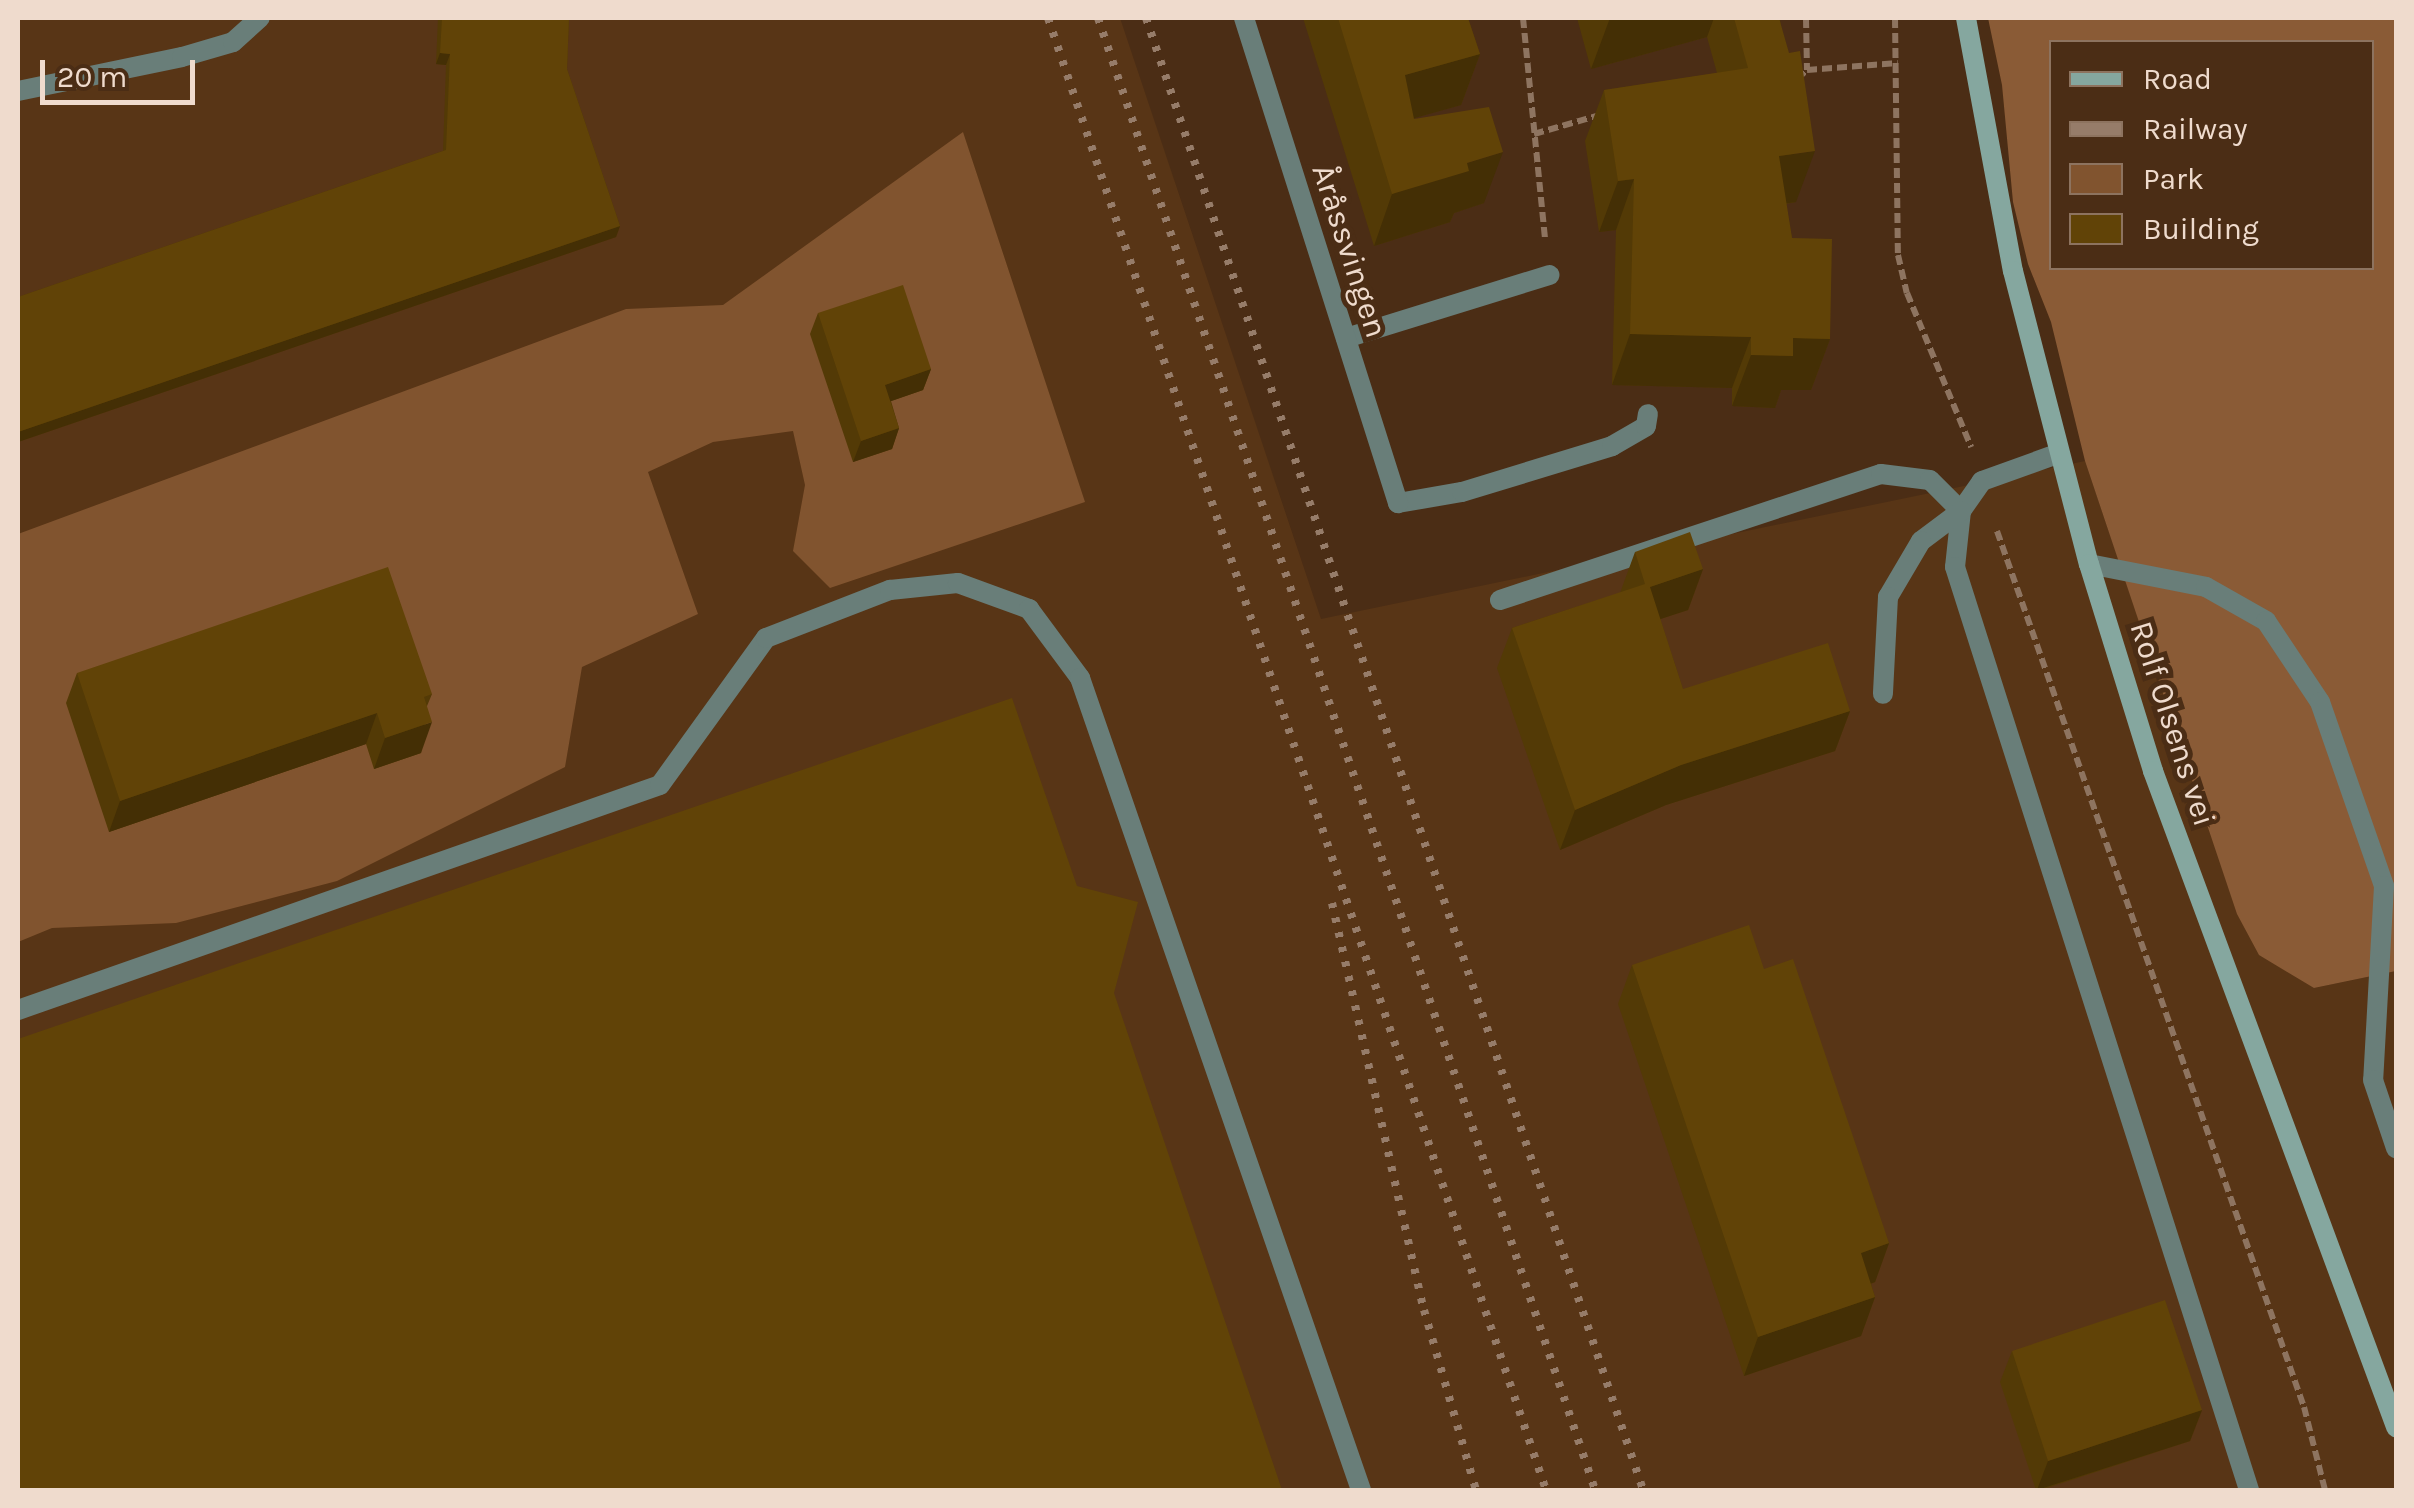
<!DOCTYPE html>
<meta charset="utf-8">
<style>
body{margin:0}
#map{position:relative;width:2414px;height:1508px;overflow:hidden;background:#4b2d15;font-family:Karla,sans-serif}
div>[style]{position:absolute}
.built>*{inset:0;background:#583516}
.green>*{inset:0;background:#81542f}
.forest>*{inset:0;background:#8a5b36}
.path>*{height:6px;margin-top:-3px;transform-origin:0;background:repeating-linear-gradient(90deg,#8e7460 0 10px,transparent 0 15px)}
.lane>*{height:20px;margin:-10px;padding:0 10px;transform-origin:10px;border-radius:10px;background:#697e79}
.street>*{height:20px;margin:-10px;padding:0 10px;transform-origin:10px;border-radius:10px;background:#697e79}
.secondary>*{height:20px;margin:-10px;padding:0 10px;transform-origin:10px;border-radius:10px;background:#85a79f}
.rail>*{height:8px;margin-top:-4px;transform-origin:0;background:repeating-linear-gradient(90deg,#967c69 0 5px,transparent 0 15px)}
.wall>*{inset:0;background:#533a06}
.shaded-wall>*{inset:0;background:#442f05}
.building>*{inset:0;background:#614307}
span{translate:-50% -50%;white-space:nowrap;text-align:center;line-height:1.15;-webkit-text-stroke:10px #4b2d15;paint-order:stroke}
.street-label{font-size:32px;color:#efdbcd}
.frame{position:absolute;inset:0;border:20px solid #efdbcd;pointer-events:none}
.legend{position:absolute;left:2049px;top:40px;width:325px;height:230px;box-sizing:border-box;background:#4b2d15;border:2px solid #8d735f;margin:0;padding:12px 18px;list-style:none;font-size:30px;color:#efdbcd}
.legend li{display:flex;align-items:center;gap:20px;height:50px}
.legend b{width:50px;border:2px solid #8d735f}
.scale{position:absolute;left:40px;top:60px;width:155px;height:45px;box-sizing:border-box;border:5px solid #efdbcd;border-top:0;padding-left:12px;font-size:30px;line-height:35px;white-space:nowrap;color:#efdbcd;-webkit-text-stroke:8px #4b2d15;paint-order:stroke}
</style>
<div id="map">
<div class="built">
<i style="clip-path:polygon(18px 18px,1120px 18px,1321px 619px,2085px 461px,2211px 832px,2314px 988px,2396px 971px,2396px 1490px,18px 1490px)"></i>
</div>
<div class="green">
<i style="clip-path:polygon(963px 132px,1085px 502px,830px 588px,793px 551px,805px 485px,793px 431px,713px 442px,648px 472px,698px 614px,582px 667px,565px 767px,337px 881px,176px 923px,52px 928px,18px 942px,18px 534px,626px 309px,723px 305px)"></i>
</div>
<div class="forest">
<i style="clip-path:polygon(evenodd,1988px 18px,2396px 18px,2396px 971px,2314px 988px,2259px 955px,2237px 914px,2085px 461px,2051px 322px,2028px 264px,2013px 202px,2002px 85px,1988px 18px,2052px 42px,2372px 42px,2372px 268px,2052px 268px,2052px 42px)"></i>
</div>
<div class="path">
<i style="left:1523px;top:18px;width:223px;rotate:84.3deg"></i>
<i style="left:1806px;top:18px;width:52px;rotate:88.9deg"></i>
<i style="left:1895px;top:18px;width:237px;rotate:89.3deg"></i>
<i style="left:1898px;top:255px;width:39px;rotate:77deg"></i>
<i style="left:1907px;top:293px;width:167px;rotate:67.4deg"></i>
<i style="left:1797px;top:79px;width:13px;rotate:-42deg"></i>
<i style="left:1807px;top:70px;width:91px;rotate:-4.4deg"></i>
<i style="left:1534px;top:134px;width:69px;rotate:-16.1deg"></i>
<i style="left:1997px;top:531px;width:928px;rotate:70.69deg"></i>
<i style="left:2304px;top:1407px;width:86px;rotate:75.8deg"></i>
</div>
<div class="lane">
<i style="left:18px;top:91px;width:167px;rotate:-11.7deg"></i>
<i style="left:182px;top:57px;width:53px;rotate:-16.4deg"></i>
<i style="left:233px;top:42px;width:36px;rotate:-42deg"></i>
<i style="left:1346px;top:338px;width:213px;rotate:-17.2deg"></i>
<i style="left:2057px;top:454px;width:80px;rotate:160.2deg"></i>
<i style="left:1982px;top:481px;width:37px;rotate:125deg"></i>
<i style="left:1961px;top:511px;width:56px;rotate:96.1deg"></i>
<i style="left:1955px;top:567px;width:969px;rotate:72.33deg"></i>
<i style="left:1398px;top:503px;width:65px;rotate:-9.8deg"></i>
<i style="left:1462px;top:492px;width:157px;rotate:-17deg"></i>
<i style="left:1612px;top:446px;width:39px;rotate:-30deg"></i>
<i style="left:1646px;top:426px;width:12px;rotate:-81deg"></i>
<i style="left:2089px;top:564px;width:119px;rotate:11.1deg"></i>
<i style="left:2206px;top:587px;width:69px;rotate:29.5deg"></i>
<i style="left:2266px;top:621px;width:97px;rotate:56.3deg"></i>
<i style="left:2320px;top:702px;width:195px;rotate:70.8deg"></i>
<i style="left:2384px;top:886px;width:194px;rotate:93.2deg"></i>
<i style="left:2373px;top:1080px;width:72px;rotate:71.3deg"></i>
<i style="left:1500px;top:600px;width:401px;rotate:-18.3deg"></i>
<i style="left:1881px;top:474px;width:49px;rotate:7deg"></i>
<i style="left:1930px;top:480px;width:44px;rotate:45deg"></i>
<i style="left:1961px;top:511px;width:50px;rotate:143.1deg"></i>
<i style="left:1921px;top:541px;width:65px;rotate:120.5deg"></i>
<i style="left:1888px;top:597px;width:97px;rotate:93deg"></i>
<i style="left:18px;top:1010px;width:680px;rotate:-19.31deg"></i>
<i style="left:660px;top:785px;width:181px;rotate:-54.2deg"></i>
<i style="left:766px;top:638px;width:133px;rotate:-21.2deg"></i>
<i style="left:890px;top:590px;width:68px;rotate:-5.9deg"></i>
<i style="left:958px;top:583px;width:76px;rotate:20.1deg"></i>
<i style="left:1029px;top:609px;width:86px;rotate:53.5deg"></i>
<i style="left:1080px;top:678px;width:859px;rotate:70.91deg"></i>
</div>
<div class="street">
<i style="left:1244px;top:18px;width:509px;rotate:72.38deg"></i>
</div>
<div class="secondary">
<i style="left:1966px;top:18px;width:257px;rotate:79.5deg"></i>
<i style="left:2013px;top:271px;width:303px;rotate:75.5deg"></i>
<i style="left:2089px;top:564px;width:217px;rotate:72.8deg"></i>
<i style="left:2153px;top:771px;width:700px;rotate:69.67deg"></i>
</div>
<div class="rail">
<i style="left:1048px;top:18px;width:1554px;rotate:71.31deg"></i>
<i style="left:1098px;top:18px;width:1554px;rotate:71.34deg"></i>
<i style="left:1146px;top:18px;width:1554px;rotate:71.34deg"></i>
<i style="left:1332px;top:903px;width:417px;rotate:77.3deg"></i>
<i style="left:1424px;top:1310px;width:187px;rotate:73.9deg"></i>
</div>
<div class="wall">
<i style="clip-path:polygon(438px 18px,569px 18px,567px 69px,620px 226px,616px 237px,18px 442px,18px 297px,443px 151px,446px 65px,436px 64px)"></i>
<i style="clip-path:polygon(1303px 18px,1468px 18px,1480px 54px,1461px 105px,1414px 118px,1484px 203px,1454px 213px,1450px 222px,1374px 246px)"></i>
<i style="clip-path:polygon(1577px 18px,1780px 18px,1796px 202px,1786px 204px,1792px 238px,1830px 339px,1811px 390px,1781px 390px,1775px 408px,1732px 406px,1732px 388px,1612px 385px,1616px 230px,1599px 232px,1585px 141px,1604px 90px,1717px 73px,1707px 37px,1591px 69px)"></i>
<i style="clip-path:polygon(818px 313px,931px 369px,923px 390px,891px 401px,899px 428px,892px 449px,853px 462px,810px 334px)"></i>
<i style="clip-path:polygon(1635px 552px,1703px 569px,1688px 610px,1660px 619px,1683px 689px,1850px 711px,1835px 751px,1666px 805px,1560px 850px,1497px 668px,1512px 628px,1620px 593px)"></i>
<i style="clip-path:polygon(77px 673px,432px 694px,427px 706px,421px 753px,374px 769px,366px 744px,109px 832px,66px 703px)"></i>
<i style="clip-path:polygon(1632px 965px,1764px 969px,1889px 1243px,1875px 1282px,1871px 1284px,1875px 1297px,1861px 1336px,1744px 1376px,1618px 1004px)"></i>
<i style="clip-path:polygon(2012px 1351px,2202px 1410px,2190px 1441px,2041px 1490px,2036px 1490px,2000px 1382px)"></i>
</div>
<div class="shaded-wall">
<i style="clip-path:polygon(1610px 18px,1714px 18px,1707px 37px,1591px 69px)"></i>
<i style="clip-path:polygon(440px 53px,450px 54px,446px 65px,436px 64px)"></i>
<i style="clip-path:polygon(1480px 54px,1461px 105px,1386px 126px,1405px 75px)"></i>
<i style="clip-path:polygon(1815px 151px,1796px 202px,1760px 207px,1779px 156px)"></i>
<i style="clip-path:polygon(1503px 152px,1484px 203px,1454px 213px,1450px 222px,1374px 246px,1392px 194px,1467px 163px)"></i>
<i style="clip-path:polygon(1634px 179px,1616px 230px,1599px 232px,1618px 181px)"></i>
<i style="clip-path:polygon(620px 226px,616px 237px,18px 442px,18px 432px)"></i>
<i style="clip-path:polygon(1630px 334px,1751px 337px,1732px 388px,1612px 385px)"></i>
<i style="clip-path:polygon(1793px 338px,1830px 339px,1811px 390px,1781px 390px,1775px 408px,1732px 406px,1751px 355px)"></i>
<i style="clip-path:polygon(931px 369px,923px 390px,877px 406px,885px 385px)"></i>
<i style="clip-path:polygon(899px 428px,892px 449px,853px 462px,861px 441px)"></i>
<i style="clip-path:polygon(1703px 569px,1688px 610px,1636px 627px,1650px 587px)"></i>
<i style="clip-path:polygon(1850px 711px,1835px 751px,1666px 805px,1560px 850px,1575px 810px,1681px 765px)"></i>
<i style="clip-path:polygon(377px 713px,366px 744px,109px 832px,120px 801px)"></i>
<i style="clip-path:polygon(432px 722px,421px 753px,374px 769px,385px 738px)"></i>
<i style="clip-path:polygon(1889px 1243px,1875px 1282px,1846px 1292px,1861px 1253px)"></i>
<i style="clip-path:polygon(1875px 1297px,1861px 1336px,1744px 1376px,1758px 1337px)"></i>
<i style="clip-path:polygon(2202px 1410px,2190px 1441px,2037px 1490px,2048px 1461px)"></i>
</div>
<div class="building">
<i style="clip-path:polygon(442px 18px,569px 18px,567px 69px,620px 226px,18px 432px,18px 297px,446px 150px,450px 54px,440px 53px)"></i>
<i style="clip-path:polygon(1338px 18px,1468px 18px,1480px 54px,1405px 75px,1414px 119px,1489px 107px,1503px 152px,1467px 163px,1469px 171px,1392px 194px)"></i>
<i style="clip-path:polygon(1734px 18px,1779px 18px,1789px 53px,1800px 51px,1815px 151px,1779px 156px,1792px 238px,1832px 239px,1830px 339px,1793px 338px,1793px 356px,1751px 355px,1751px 337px,1630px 334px,1634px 179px,1618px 181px,1604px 90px,1748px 68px)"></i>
<i style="clip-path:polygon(903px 285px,931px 369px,885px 385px,899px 428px,861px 441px,818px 313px)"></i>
<i style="clip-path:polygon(1690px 532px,1703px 569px,1650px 587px,1683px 689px,1828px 643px,1850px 711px,1681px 765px,1575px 810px,1512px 628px,1645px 584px,1635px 552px)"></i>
<i style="clip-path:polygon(388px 567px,432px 694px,424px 697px,432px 722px,385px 738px,377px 713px,120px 801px,77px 673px)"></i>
<i style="clip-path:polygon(1012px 698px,1077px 886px,1138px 902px,1114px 993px,1282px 1490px,18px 1490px,18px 1039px)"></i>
<i style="clip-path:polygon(1749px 925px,1764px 969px,1793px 959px,1889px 1243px,1861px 1253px,1875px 1297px,1758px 1337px,1632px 965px)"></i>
<i style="clip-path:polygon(2165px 1300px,2202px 1410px,2048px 1461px,2012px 1351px)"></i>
</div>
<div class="street-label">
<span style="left:1349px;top:251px;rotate:72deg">Åråssvingen</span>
<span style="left:2172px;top:724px;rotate:72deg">Rolf Olsens vei</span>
</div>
<div class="frame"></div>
<ul class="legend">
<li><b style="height:12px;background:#85a79f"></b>Road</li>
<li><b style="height:12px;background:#967c69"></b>Railway</li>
<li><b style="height:28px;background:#81542f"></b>Park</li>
<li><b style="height:28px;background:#614307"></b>Building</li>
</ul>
<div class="scale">20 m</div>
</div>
